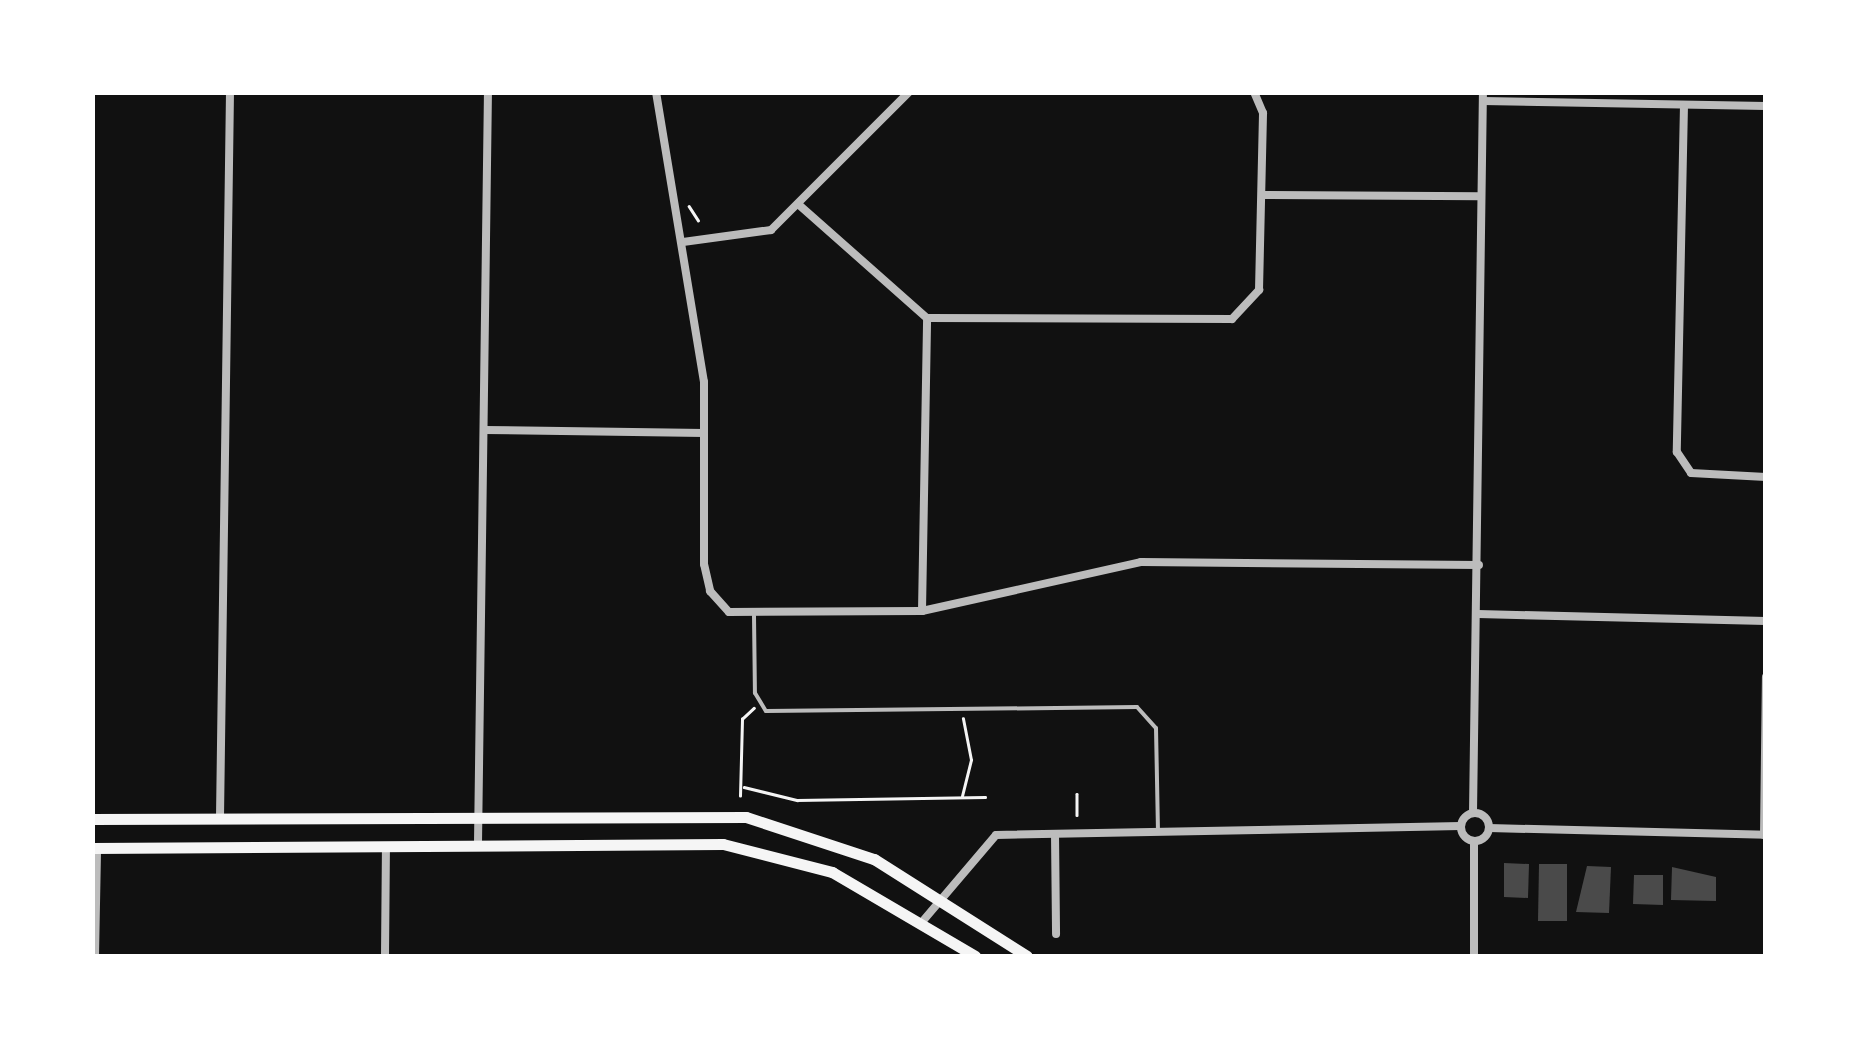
<!DOCTYPE html>
<style>
body{margin:0}
#map{position:relative;width:1858px;height:1049px;overflow:hidden;background:#111;font-family:"Fira Sans Condensed",sans-serif}
div>[style]{position:absolute}
.building>*{inset:0;background:#4a4a4a}
.path>*{height:2.5px;margin:-1.25px;padding:0 1.25px;transform-origin:1.25px;border-radius:1.25px;background:#f5f5f5}
.service>*{height:4px;margin:-2px;padding:0 2px;transform-origin:2px;border-radius:2px;background:#bcbcbc}
.minor>*{height:8px;margin:-4px;padding:0 4px;transform-origin:4px;border-radius:4px;background:#bcbcbc}
.minor>.ring{margin:-4px;padding:0;box-sizing:content-box;background:none;border:8px solid #bcbcbc;border-radius:50%}
.trunk>*{height:11px;margin:-5.5px;padding:0 5.5px;transform-origin:5.5px;border-radius:5.5px;background:#f5f5f5}
span{translate:-50% -50%;white-space:nowrap;text-align:center;line-height:1.15;-webkit-text-stroke:10px #fff;paint-order:stroke}
.frame{position:absolute;inset:0;border:95px solid #fff;pointer-events:none}
</style>
<div id="map">
<div class="building">
<i style="clip-path:polygon(1504px 863px,1529px 864px,1528px 898px,1504px 897px)"></i>
<i style="clip-path:polygon(1539px 864px,1567px 864px,1567px 921px,1538px 921px)"></i>
<i style="clip-path:polygon(1587px 866px,1611px 867px,1609px 913px,1576px 912px)"></i>
<i style="clip-path:polygon(1672px 867px,1716px 877px,1716px 901px,1671px 900px)"></i>
<i style="clip-path:polygon(1634px 875px,1663px 875px,1663px 905px,1633px 904px)"></i>
</div>
<div class="path">
<i style="left:689px;top:206px;width:17px;rotate:57deg"></i>
<i style="left:744px;top:787px;width:55px;rotate:13.8deg"></i>
<i style="left:797px;top:800px;width:188px;rotate:-0.9deg"></i>
<i style="left:1077px;top:794px;width:21px;rotate:90deg"></i>
<i style="left:740px;top:796px;width:77px;rotate:-88.5deg"></i>
<i style="left:742px;top:719px;width:16px;rotate:-43deg"></i>
<i style="left:962px;top:796px;width:37px;rotate:-76deg"></i>
<i style="left:971px;top:760px;width:42px;rotate:-101deg"></i>
</div>
<div class="service">
<i style="left:754px;top:616px;width:77px;rotate:89.3deg"></i>
<i style="left:755px;top:693px;width:21px;rotate:59deg"></i>
<i style="left:766px;top:711px;width:371px;rotate:-0.6deg"></i>
<i style="left:1137px;top:707px;width:28px;rotate:48deg"></i>
<i style="left:1156px;top:728px;width:104px;rotate:88.9deg"></i>
</div>
<div class="minor">
<i style="left:656px;top:92px;width:294px;rotate:80.6deg"></i>
<i style="left:704px;top:382px;width:182px;rotate:90deg"></i>
<i style="left:704px;top:564px;width:28px;rotate:77deg"></i>
<i style="left:710px;top:591px;width:28px;rotate:48deg"></i>
<i style="left:729px;top:612px;width:193px;rotate:-0.3deg"></i>
<i style="left:922px;top:611px;width:224px;rotate:-12.6deg"></i>
<i style="left:1141px;top:562px;width:338px;rotate:0.5deg"></i>
<i style="left:1483px;top:101px;width:283px;rotate:1deg"></i>
<i style="left:1684px;top:105px;width:347px;rotate:91.2deg"></i>
<i style="left:1677px;top:452px;width:25px;rotate:56deg"></i>
<i style="left:1691px;top:473px;width:75px;rotate:3.1deg"></i>
<i style="left:1263px;top:195px;width:217px;rotate:0.3deg"></i>
<i style="left:798px;top:204px;width:172px;rotate:41.5deg"></i>
<i style="left:927px;top:318px;width:305px;rotate:0.2deg"></i>
<i style="left:1232px;top:319px;width:40px;rotate:-47deg"></i>
<i style="left:1259px;top:290px;width:177px;rotate:-88.7deg"></i>
<i style="left:1263px;top:113px;width:23px;rotate:-113deg"></i>
<i style="left:683px;top:242px;width:89px;rotate:-7.8deg"></i>
<i style="left:771px;top:230px;width:195px;rotate:-45deg"></i>
<i style="left:484px;top:430px;width:220px;rotate:0.8deg"></i>
<i style="left:922px;top:611px;width:293px;rotate:-89deg"></i>
<i style="left:1478px;top:614px;width:288px;rotate:1.4deg"></i>
<i style="left:1473px;top:813px;width:721px;rotate:-89.21deg"></i>
<i class="ring" style="left:1461px;top:813px;width:20px;height:20px"></i>
<i style="left:220px;top:817px;width:725px;rotate:-89.21deg"></i>
<i style="left:1489px;top:828px;width:277px;rotate:1.4deg"></i>
<i style="left:1055px;top:834px;width:100px;rotate:89.4deg"></i>
<i style="left:1764px;top:835px;width:158px;rotate:-89.3deg"></i>
<i style="left:478px;top:843px;width:751px;rotate:-89.24deg"></i>
<i style="left:922px;top:922px;width:114px;rotate:-49.6deg"></i>
<i style="left:996px;top:835px;width:465px;rotate:-1.1deg"></i>
<i style="left:95px;top:956px;width:108px;rotate:-88.9deg"></i>
<i style="left:385px;top:956px;width:110px;rotate:-89.5deg"></i>
<i style="left:1474px;top:956px;width:115px;rotate:-90deg"></i>
</div>
<div class="trunk">
<i style="left:92px;top:819px;width:654px;rotate:-0.18deg"></i>
<i style="left:746px;top:817px;width:135px;rotate:18.2deg"></i>
<i style="left:874px;top:859px;width:181px;rotate:32.4deg"></i>
<i style="left:92px;top:848px;width:631px;rotate:-0.36deg"></i>
<i style="left:723px;top:844px;width:113px;rotate:14.4deg"></i>
<i style="left:832px;top:872px;width:166px;rotate:30.4deg"></i>
</div>
<div class="frame"></div>
</div>
